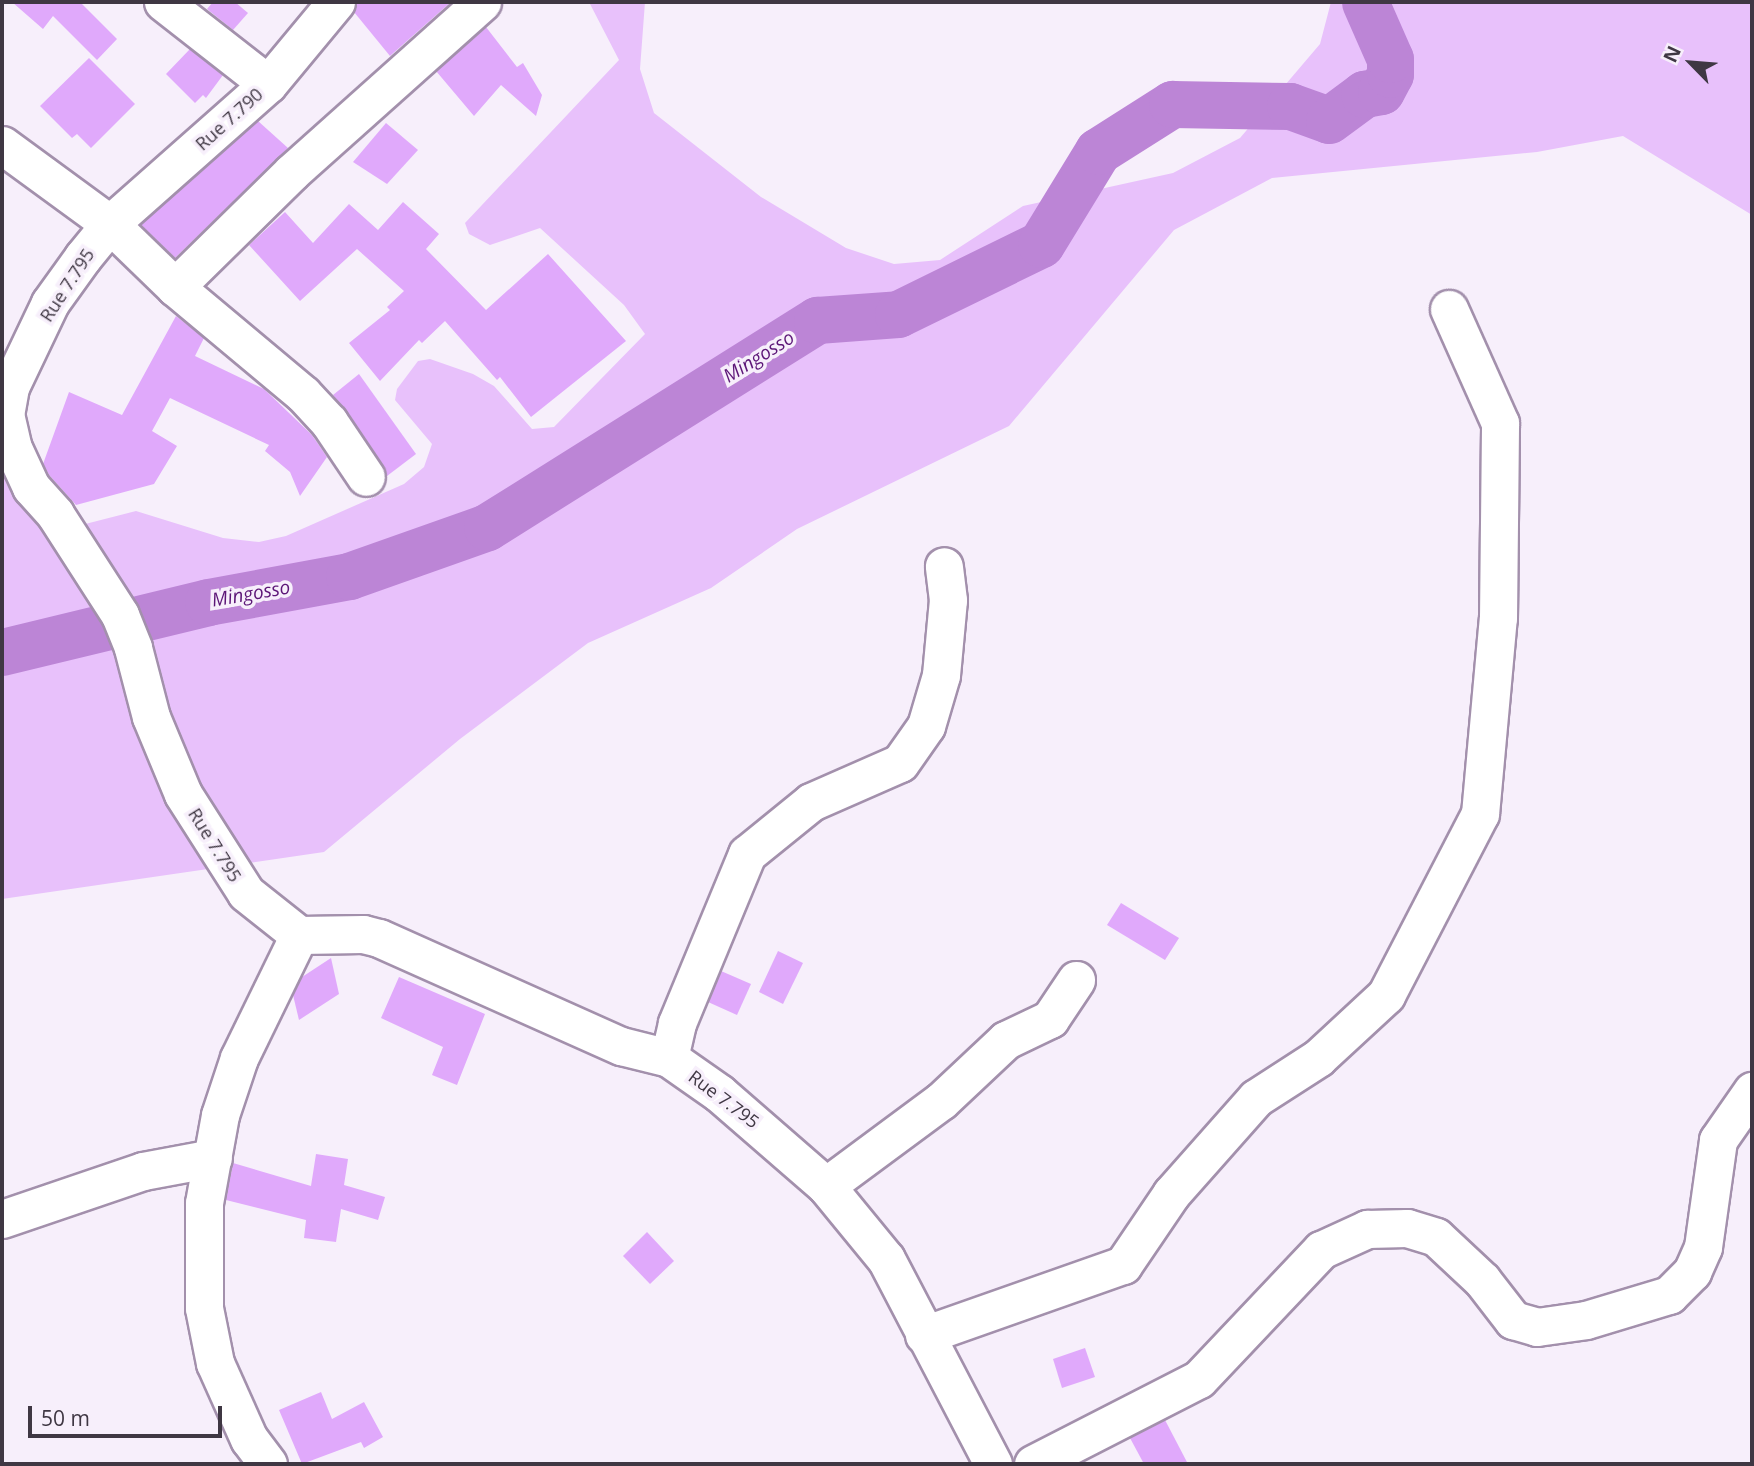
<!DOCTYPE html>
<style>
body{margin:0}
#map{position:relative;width:1754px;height:1466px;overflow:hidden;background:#f7effb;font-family:"Open Sans",sans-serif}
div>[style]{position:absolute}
.green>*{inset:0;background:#e8c1fb}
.river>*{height:47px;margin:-23.5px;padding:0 23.5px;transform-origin:23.5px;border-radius:23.5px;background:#bc85d6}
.building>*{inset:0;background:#e0a9fb}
.roads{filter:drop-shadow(2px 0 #a390ac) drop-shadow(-2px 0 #a390ac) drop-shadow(0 2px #a390ac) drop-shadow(0 -2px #a390ac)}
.minor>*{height:37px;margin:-18.5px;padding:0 18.5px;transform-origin:18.5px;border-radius:18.5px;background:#fff}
span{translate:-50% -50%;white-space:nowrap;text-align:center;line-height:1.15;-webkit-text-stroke:7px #f7effb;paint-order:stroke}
.street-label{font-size:18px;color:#3f3743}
.water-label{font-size:19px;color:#5c1677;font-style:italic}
.frame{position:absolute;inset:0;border:4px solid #3f3743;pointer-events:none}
.north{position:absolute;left:1656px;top:28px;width:70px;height:70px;-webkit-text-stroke:5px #f7effb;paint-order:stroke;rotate:295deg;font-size:19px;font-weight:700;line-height:28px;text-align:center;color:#3f3743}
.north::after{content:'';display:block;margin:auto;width:24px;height:32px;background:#3f3743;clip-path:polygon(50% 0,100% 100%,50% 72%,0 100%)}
.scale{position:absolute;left:28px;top:1406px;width:194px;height:32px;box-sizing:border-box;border:4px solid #3f3743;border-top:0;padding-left:9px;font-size:21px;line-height:24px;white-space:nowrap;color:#3f3743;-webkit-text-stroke:5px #f7effb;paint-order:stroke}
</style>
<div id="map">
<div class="green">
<i style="clip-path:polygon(589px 2px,645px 2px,640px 69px,654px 113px,761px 197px,846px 248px,894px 264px,940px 260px,1023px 206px,1173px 173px,1240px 138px,1320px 44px,1331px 2px,1752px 2px,1752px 215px,1623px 136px,1537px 152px,1272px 178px,1174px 230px,1009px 426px,797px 529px,711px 588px,588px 643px,460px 739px,324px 852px,2px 899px,2px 454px,58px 531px,136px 511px,223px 538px,259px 542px,286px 536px,404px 484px,424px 467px,432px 444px,395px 400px,397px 389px,418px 361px,430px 359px,473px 374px,494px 386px,532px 429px,554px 427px,645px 334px,624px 305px,540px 228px,490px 245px,469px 234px,465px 223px,619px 60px)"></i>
</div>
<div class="river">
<i style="left:2px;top:652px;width:212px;rotate:-13.6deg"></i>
<i style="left:208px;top:602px;width:143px;rotate:-10.4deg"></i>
<i style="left:349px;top:576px;width:146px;rotate:-19.5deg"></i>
<i style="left:487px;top:527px;width:390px;rotate:-32.1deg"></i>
<i style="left:817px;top:320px;width:81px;rotate:-4.2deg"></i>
<i style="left:898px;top:314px;width:159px;rotate:-26.1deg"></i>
<i style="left:1041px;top:244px;width:109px;rotate:-58.5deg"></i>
<i style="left:1098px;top:151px;width:88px;rotate:-32.4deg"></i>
<i style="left:1172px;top:104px;width:118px;rotate:1deg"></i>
<i style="left:1290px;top:106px;width:41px;rotate:19.7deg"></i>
<i style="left:1329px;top:120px;width:44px;rotate:-36.6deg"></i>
<i style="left:1364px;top:94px;width:17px;rotate:-10deg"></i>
<i style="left:1381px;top:91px;width:19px;rotate:-62deg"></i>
<i style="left:1390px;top:74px;width:15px;rotate:-90deg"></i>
<i style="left:1390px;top:59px;width:62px;rotate:-113.7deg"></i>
</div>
<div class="building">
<i style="clip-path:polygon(12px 2px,80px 2px,117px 39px,97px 60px,53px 16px,43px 29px)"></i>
<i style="clip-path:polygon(213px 2px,235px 2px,248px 13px,233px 30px,207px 9px)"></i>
<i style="clip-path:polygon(356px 2px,451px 2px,390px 56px,354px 12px)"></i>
<i style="clip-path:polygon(486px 27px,517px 67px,523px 63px,542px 95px,536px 116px,501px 85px,474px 116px,436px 71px)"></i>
<i style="clip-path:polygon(190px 49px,223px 75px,206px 98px,203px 95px,195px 103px,166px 74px)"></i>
<i style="clip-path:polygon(89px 58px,135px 104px,91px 148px,77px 134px,72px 138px,40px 106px)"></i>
<i style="clip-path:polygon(258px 121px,288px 148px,175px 258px,141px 225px)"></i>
<i style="clip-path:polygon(386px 123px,418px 150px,387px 184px,353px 162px)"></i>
<i style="clip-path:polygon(403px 202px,439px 234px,426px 249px,486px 310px,548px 254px,626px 341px,531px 417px,500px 377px,497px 380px,445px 321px,422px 343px,419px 340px,380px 381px,349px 343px,390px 310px,387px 307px,404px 291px,357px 249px,300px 301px,249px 245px,285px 212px,313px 243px,349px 204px,378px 230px)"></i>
<i style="clip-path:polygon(176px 316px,204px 338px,195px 356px,264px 389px,312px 435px,327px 457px,300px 496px,290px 472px,265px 451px,269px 445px,170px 398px,152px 431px,177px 446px,154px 484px,76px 505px,49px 475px,43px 464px,69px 392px,122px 415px)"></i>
<i style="clip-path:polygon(359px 374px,416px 454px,387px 476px,333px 395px)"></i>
<i style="clip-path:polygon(1121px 903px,1179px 938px,1165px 960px,1107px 925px)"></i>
<i style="clip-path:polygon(778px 951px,803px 963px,783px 1004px,759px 992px)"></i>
<i style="clip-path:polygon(331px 958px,339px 994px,299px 1020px,293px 995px,302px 977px)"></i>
<i style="clip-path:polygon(721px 971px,751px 984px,737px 1015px,708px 1002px)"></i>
<i style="clip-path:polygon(399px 977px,485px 1014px,457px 1085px,432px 1075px,443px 1047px,381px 1018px)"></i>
<i style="clip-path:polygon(316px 1154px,348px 1159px,344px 1185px,385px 1197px,378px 1220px,341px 1209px,336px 1242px,304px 1238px,306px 1220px,226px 1200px,233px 1163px,311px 1186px)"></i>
<i style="clip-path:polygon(647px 1232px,674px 1261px,650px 1284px,623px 1256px)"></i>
<i style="clip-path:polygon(1085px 1348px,1095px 1377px,1062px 1388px,1053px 1359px)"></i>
<i style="clip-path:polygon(321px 1392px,332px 1419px,364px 1402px,383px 1437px,364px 1448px,361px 1442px,302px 1464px,279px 1410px)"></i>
<i style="clip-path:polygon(1165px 1420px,1188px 1464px,1144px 1464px,1130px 1438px)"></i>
</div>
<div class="roads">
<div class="minor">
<i style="left:163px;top:2px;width:133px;rotate:38deg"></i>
<i style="left:336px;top:2px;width:107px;rotate:129.7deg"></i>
<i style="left:268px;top:84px;width:211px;rotate:138.5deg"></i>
<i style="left:110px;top:224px;width:43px;rotate:129.3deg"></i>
<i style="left:83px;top:257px;width:57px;rotate:125.7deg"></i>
<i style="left:50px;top:303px;width:93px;rotate:115.5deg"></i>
<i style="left:10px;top:387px;width:27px;rotate:100deg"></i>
<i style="left:5px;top:414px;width:35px;rotate:77deg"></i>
<i style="left:13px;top:448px;width:43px;rotate:65.2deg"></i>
<i style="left:31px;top:487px;width:36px;rotate:48deg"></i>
<i style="left:55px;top:514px;width:120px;rotate:57.2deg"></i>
<i style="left:120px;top:615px;width:35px;rotate:68deg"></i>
<i style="left:133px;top:648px;width:71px;rotate:75.4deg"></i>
<i style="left:151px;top:717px;width:83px;rotate:67.4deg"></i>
<i style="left:183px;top:794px;width:117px;rotate:57.5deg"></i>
<i style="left:246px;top:893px;width:68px;rotate:38.4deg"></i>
<i style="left:299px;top:935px;width:64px;rotate:-0.9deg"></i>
<i style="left:363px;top:934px;width:16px;rotate:14deg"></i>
<i style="left:379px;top:938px;width:265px;rotate:24.1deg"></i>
<i style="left:621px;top:1046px;width:49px;rotate:14deg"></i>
<i style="left:669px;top:1058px;width:61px;rotate:35deg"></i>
<i style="left:719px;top:1093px;width:142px;rotate:41deg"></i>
<i style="left:826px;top:1186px;width:94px;rotate:50.6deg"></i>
<i style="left:886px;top:1259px;width:231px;rotate:62.4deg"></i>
<i style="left:2px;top:145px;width:134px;rotate:36.2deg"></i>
<i style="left:110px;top:224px;width:91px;rotate:44.1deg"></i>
<i style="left:175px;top:287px;width:167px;rotate:39.9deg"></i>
<i style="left:303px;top:394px;width:38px;rotate:47deg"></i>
<i style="left:329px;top:422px;width:66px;rotate:56.1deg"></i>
<i style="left:175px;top:287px;width:164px;rotate:-44.5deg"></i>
<i style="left:292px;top:172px;width:255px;rotate:-41.8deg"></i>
<i style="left:669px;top:1058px;width:36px;rotate:-77deg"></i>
<i style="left:677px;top:1023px;width:183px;rotate:-67.5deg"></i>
<i style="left:747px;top:854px;width:82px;rotate:-39.1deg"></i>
<i style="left:811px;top:802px;width:97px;rotate:-23.7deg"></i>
<i style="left:900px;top:763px;width:45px;rotate:-54.9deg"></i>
<i style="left:926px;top:726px;width:53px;rotate:-73.6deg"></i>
<i style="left:941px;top:675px;width:75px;rotate:-84.7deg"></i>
<i style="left:948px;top:600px;width:34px;rotate:-97deg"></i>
<i style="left:826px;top:1186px;width:143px;rotate:-36.5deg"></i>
<i style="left:941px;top:1101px;width:89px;rotate:-43.2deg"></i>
<i style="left:1006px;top:1040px;width:49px;rotate:-25.5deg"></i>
<i style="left:1050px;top:1019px;width:47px;rotate:-56.3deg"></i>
<i style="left:2px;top:1219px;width:149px;rotate:-18.8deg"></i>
<i style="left:143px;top:1171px;width:71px;rotate:-10.5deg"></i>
<i style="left:924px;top:1335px;width:211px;rotate:-19.4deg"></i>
<i style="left:1123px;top:1265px;width:86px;rotate:-55.9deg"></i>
<i style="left:1171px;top:1194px;width:128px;rotate:-48.5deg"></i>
<i style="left:1256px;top:1098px;width:74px;rotate:-32.8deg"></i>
<i style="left:1318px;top:1058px;width:93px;rotate:-42.8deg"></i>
<i style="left:1386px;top:995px;width:204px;rotate:-62.6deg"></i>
<i style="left:1480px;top:814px;width:197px;rotate:-84.8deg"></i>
<i style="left:1498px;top:618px;width:195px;rotate:-89.4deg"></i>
<i style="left:1500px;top:423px;width:125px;rotate:-114.1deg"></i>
<i style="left:268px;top:1464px;width:31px;rotate:-127deg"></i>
<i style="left:249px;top:1439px;width:83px;rotate:-114.1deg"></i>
<i style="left:215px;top:1363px;width:56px;rotate:-101.3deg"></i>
<i style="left:204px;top:1308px;width:105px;rotate:-90deg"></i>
<i style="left:204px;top:1203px;width:89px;rotate:-79.7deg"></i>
<i style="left:220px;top:1115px;width:60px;rotate:-71.6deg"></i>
<i style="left:239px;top:1058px;width:137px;rotate:-64deg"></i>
<i style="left:1033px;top:1464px;width:186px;rotate:-27.1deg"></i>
<i style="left:1199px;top:1379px;width:178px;rotate:-46.6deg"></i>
<i style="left:1321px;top:1250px;width:51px;rotate:-24.5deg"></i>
<i style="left:1367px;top:1229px;width:40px;rotate:-1.4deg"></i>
<i style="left:1407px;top:1228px;width:30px;rotate:17deg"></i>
<i style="left:1436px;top:1237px;width:63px;rotate:43.1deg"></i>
<i style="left:1482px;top:1280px;width:51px;rotate:52.2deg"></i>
<i style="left:1513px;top:1320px;width:25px;rotate:16deg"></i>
<i style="left:1537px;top:1327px;width:49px;rotate:-8.1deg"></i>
<i style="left:1586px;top:1320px;width:87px;rotate:-16.8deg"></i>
<i style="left:1669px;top:1295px;width:33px;rotate:-45deg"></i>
<i style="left:1692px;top:1272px;width:27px;rotate:-66deg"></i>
<i style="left:1703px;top:1247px;width:108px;rotate:-82deg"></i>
<i style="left:1718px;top:1140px;width:60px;rotate:-55.2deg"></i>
</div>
</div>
<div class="street-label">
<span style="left:229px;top:119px;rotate:-42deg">Rue 7.790</span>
<span style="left:67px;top:285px;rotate:-57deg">Rue 7.795</span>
<span style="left:215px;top:845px;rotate:58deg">Rue 7.795</span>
<span style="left:724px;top:1099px;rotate:37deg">Rue 7.795</span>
</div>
<div class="water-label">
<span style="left:759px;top:357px;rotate:-32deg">Mingosso</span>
<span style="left:251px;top:594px;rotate:-10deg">Mingosso</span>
</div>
<div class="frame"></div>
<div class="north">N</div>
<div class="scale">50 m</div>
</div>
